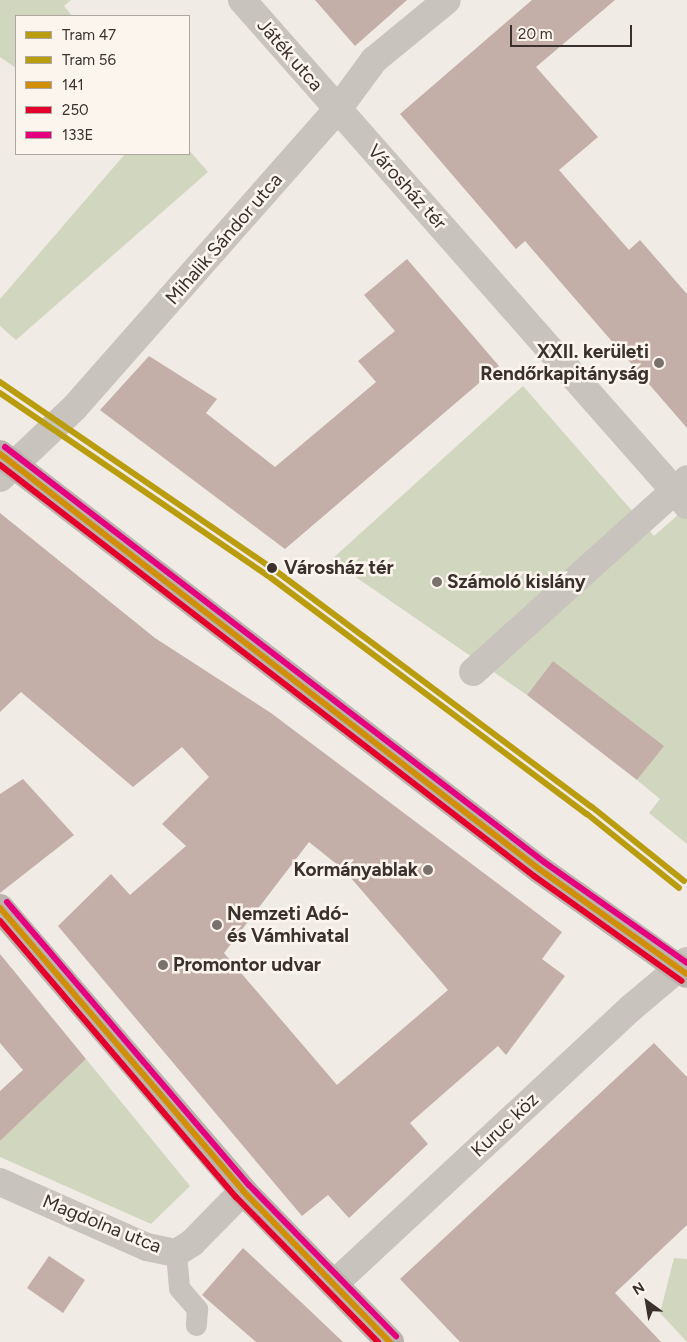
<!DOCTYPE html>
<meta charset="utf-8">
<style>
body{margin:0}
#map{position:relative;width:687px;height:1342px;overflow:hidden;background:#f0ebe5;font-family:Figtree,sans-serif}
div>[style]{position:absolute}
.green>*{inset:0;background:#d1d6bf}
.building>*{inset:0;background:#c3afa7}
.service>*{height:21px;margin:-10.5px;padding:0 10.5px;transform-origin:10.5px;border-radius:10.5px;background:#c9c3be}
.pedestrian>*{height:28px;margin:-14px;padding:0 14px;transform-origin:14px;border-radius:14px;background:#c9c3be}
.minor>*{height:28px;margin:-14px;padding:0 14px;transform-origin:14px;border-radius:14px;background:#c9c3be}
.secondary>*{height:28px;margin:-14px;padding:0 14px;transform-origin:14px;border-radius:14px;background:#bab3ae}
.bus-1>*{height:6px;margin:-3px;padding:0 3px;transform-origin:3px;border-radius:3px;background:#d18e09}
.bus-2>*{height:6px;margin:-3px;padding:0 3px;transform-origin:3px;border-radius:3px;background:#e4002b}
.bus-3>*{height:6px;margin:-3px;padding:0 3px;transform-origin:3px;border-radius:3px;background:#e5007d}
.tram-1>*{height:6px;margin:-3px;padding:0 3px;transform-origin:3px;border-radius:3px;background:#ba9d0f}
.tram-2>*{height:6px;margin:-3px;padding:0 3px;transform-origin:3px;border-radius:3px;background:#ba9d0f}
.dots>*{width:14px;height:14px;translate:-50% -50%;box-sizing:border-box;border:2px solid #fbf5ee;border-radius:50%}
span{translate:-50% -50%;white-space:nowrap;text-align:center;line-height:1.15;-webkit-text-stroke:5px #fbf5ee;paint-order:stroke}
.street-label{font-size:19px;color:#3b302b}
.poi-label{font-size:19px;color:#3b302b;font-weight:700}
.right{translate:-100% -50%;text-align:right}
.left{translate:0 -50%;text-align:left}
.stop-label{font-size:19px;color:#3b302b;font-weight:700}
.legend{position:absolute;left:15px;top:15px;width:175px;height:140px;box-sizing:border-box;background:#fbf5ee;border:1px solid #aea6a0;margin:0;padding:6px 9px;list-style:none;font-size:15px;color:#3b302b}
.legend li{display:flex;align-items:center;gap:10px;height:25px}
.legend b{width:25px;border:1px solid #aea6a0}
.north{position:absolute;left:622px;top:1277px;width:50px;height:50px;-webkit-text-stroke:4px #fbf5ee;paint-order:stroke;rotate:328deg;font-size:14px;font-weight:700;line-height:20px;text-align:center;color:#3b302b}
.north::after{content:'';display:block;margin:auto;width:18px;height:22px;background:#3b302b;clip-path:polygon(50% 0,100% 100%,50% 72%,0 100%)}
.scale{position:absolute;left:510px;top:25px;width:122px;height:22px;box-sizing:border-box;border:2px solid #3b302b;border-top:0;padding-left:6px;font-size:15px;line-height:18px;white-space:nowrap;color:#3b302b;-webkit-text-stroke:4px #fbf5ee;paint-order:stroke}
</style>
<div id="map">
<div class="green">
<i style="clip-path:polygon(0 0,71px 0,64px 6px,72px 16px,16px 16px,16px 68px,0 57px)"></i>
<i style="clip-path:polygon(189px 150px,208px 172px,16px 340px,0 326px,0 299px,125px 154px,189px 154px)"></i>
<i style="clip-path:polygon(523px 386px,654px 536px,687px 507px,687px 844px,649px 813px,660px 799px,637px 780px,663px 746px,553px 661px,527px 695px,331px 560px)"></i>
<i style="clip-path:polygon(86px 1059px,190px 1186px,151px 1224px,0 1157px,0 1141px)"></i>
<i style="clip-path:polygon(674px 1258px,687px 1259px,687px 1342px,660px 1313px)"></i>
</div>
<div class="building">
<i style="clip-path:polygon(315px 0,407px 0,355px 46px)"></i>
<i style="clip-path:polygon(532px 0,615px 0,536px 67px,598px 137px,559px 170px,629px 250px,640px 240px,687px 294px,687px 428px,525px 241px,516px 249px,400px 114px)"></i>
<i style="clip-path:polygon(407px 259px,499px 366px,285px 549px,100px 410px,149px 356px,217px 399px,206px 413px,275px 467px,376px 382px,358px 361px,395px 331px,364px 295px)"></i>
<i style="clip-path:polygon(evenodd,0 513px,155px 638px,271px 713px,562px 932px,542px 959px,565px 976px,506px 1055px,498px 1046px,410px 1123px,428px 1144px,349px 1218px,328px 1195px,302px 1216px,58px 926px,111px 874px,130px 895px,186px 846px,162px 824px,209px 777px,182px 747px,133px 787px,21px 692px,0 712px,0 513px,309px 842px,344px 870px,448px 990px,337px 1085px,224px 953px,309px 842px)"></i>
<i style="clip-path:polygon(553px 661px,664px 746px,637px 780px,527px 695px)"></i>
<i style="clip-path:polygon(23px 779px,74px 835px,0 893px,0 794px)"></i>
<i style="clip-path:polygon(0 954px,86px 1059px,0 1141px,0 1091px,23px 1070px,0 1043px)"></i>
<i style="clip-path:polygon(654px 1043px,687px 1077px,687px 1225px,615px 1293px,661px 1342px,460px 1342px,400px 1279px)"></i>
<i style="clip-path:polygon(243px 1248px,302px 1303px,343px 1342px,256px 1342px,202px 1295px)"></i>
<i style="clip-path:polygon(49px 1256px,85px 1280px,63px 1313px,27px 1288px)"></i>
</div>
<div class="service">
<i style="left:176px;top:1253px;width:35px;rotate:85deg"></i>
<i style="left:179px;top:1288px;width:28px;rotate:49deg"></i>
<i style="left:197px;top:1309px;width:16px;rotate:94deg"></i>
</div>
<div class="pedestrian">
<i style="left:242px;top:0;width:145px;rotate:48.6deg"></i>
</div>
<div class="minor">
<i style="left:338px;top:109px;width:528px;rotate:48.61deg"></i>
<i style="left:0;top:478px;width:103px;rotate:-43.4deg"></i>
<i style="left:75px;top:407px;width:397px;rotate:-48.6deg"></i>
<i style="left:338px;top:109px;width:61px;rotate:-53.7deg"></i>
<i style="left:374px;top:60px;width:94px;rotate:-39.4deg"></i>
<i style="left:473px;top:672px;width:288px;rotate:-42deg"></i>
<i style="left:0;top:1182px;width:161px;rotate:23.9deg"></i>
<i style="left:147px;top:1247px;width:30px;rotate:12deg"></i>
<i style="left:176px;top:1253px;width:19px;rotate:-32deg"></i>
<i style="left:192px;top:1243px;width:73px;rotate:-45.6deg"></i>
<i style="left:334px;top:1284px;width:405px;rotate:-42.9deg"></i>
<i style="left:631px;top:1008px;width:73px;rotate:-40deg"></i>
</div>
<div class="secondary">
<i style="left:0;top:454px;width:680px;rotate:37.59deg"></i>
<i style="left:539px;top:869px;width:181px;rotate:35.4deg"></i>
<i style="left:0;top:908px;width:373px;rotate:49.3deg"></i>
<i style="left:243px;top:1191px;width:211px;rotate:45.8deg"></i>
</div>
<div class="bus-1">
<i style="left:0;top:454px;width:680px;rotate:37.59deg"></i>
<i style="left:539px;top:869px;width:181px;rotate:35.4deg"></i>
<i style="left:0;top:908px;width:373px;rotate:49.3deg"></i>
<i style="left:243px;top:1191px;width:211px;rotate:45.8deg"></i>
</div>
<div class="bus-2">
<i style="left:0;top:465px;width:674px;rotate:37.58deg"></i>
<i style="left:534px;top:876px;width:181px;rotate:35.4deg"></i>
<i style="left:0;top:921px;width:363px;rotate:49.5deg"></i>
<i style="left:236px;top:1197px;width:203px;rotate:45.6deg"></i>
</div>
<div class="bus-3">
<i style="left:5px;top:447px;width:680px;rotate:37.59deg"></i>
<i style="left:544px;top:862px;width:175px;rotate:35.2deg"></i>
<i style="left:7px;top:902px;width:372px;rotate:49.5deg"></i>
<i style="left:249px;top:1185px;width:211px;rotate:45.8deg"></i>
</div>
<div class="tram-1">
<i style="left:0;top:382px;width:330px;rotate:34.4deg"></i>
<i style="left:272px;top:568px;width:399px;rotate:36.8deg"></i>
<i style="left:592px;top:807px;width:118px;rotate:38.8deg"></i>
</div>
<div class="tram-2">
<i style="left:0;top:393px;width:323px;rotate:34.3deg"></i>
<i style="left:267px;top:575px;width:399px;rotate:36.8deg"></i>
<i style="left:587px;top:814px;width:118px;rotate:38.8deg"></i>
</div>
<div class="dots">
<i style="left:659px;top:363px;background:#7a716c"></i>
<i style="left:272px;top:568px;background:#3b302b"></i>
<i style="left:437px;top:582px;background:#7a716c"></i>
<i style="left:428px;top:870px;background:#7a716c"></i>
<i style="left:217px;top:925px;background:#7a716c"></i>
<i style="left:163px;top:965px;background:#7a716c"></i>
</div>
<div class="street-label">
<span style="left:290px;top:55px;rotate:49deg">Játék utca</span>
<span style="left:407px;top:187px;rotate:48deg">Városház tér</span>
<span style="left:224px;top:239px;rotate:-49deg">Mihalik Sándor utca</span>
<span style="left:505px;top:1125px;rotate:-43deg">Kuruc köz</span>
<span style="left:102px;top:1224px;rotate:22deg">Magdolna utca</span>
</div>
<div class="poi-label">
<span class="right" style="left:649px;top:363px">XXII. kerületi<br>Rendőrkapitányság</span>
<span class="left" style="left:447px;top:582px">Számoló kislány</span>
<span class="right" style="left:418px;top:870px">Kormányablak</span>
<span class="left" style="left:227px;top:925px">Nemzeti Adó-<br>és Vámhivatal</span>
<span class="left" style="left:173px;top:965px">Promontor udvar</span>
</div>
<div class="stop-label">
<span class="left" style="left:284px;top:568px">Városház tér</span>
</div>
<ul class="legend">
<li><b style="height:6px;background:#ba9d0f"></b>Tram 47</li>
<li><b style="height:6px;background:#ba9d0f"></b>Tram 56</li>
<li><b style="height:6px;background:#d18e09"></b>141</li>
<li><b style="height:6px;background:#e4002b"></b>250</li>
<li><b style="height:6px;background:#e5007d"></b>133E</li>
</ul>
<div class="north">N</div>
<div class="scale">20 m</div>
</div>
